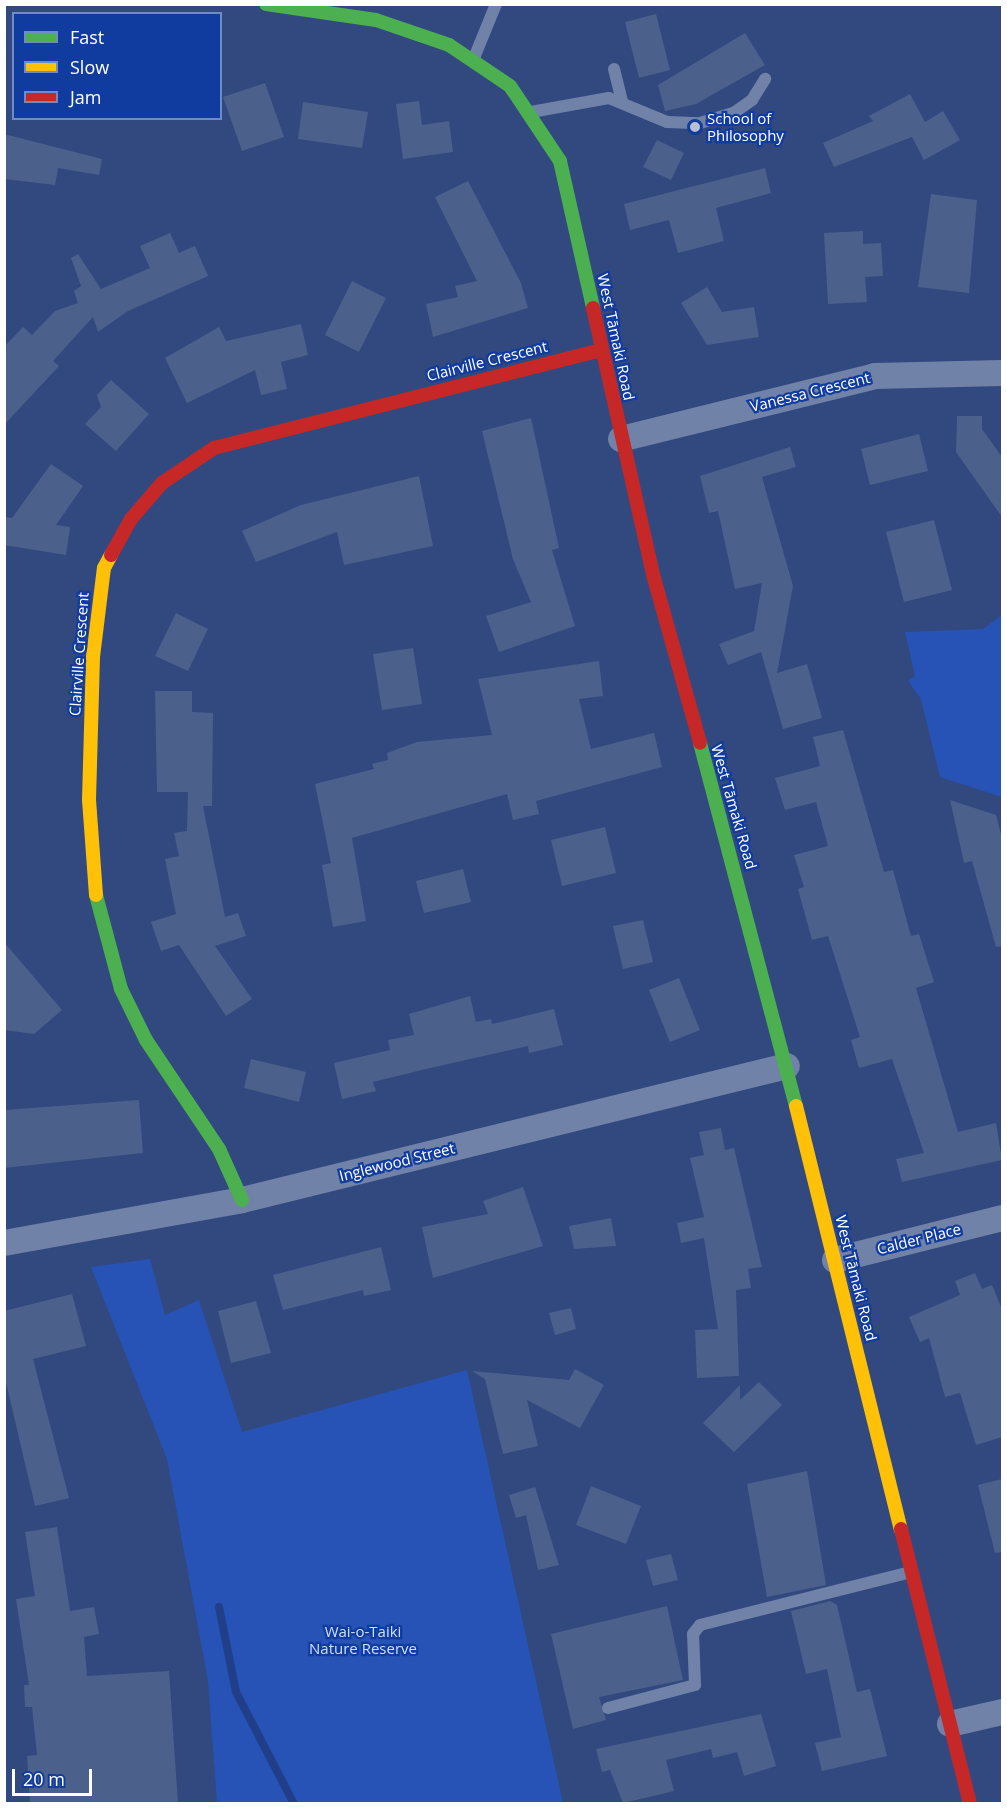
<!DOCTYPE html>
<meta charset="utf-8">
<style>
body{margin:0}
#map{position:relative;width:1007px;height:1808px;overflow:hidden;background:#31497f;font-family:"Open Sans",sans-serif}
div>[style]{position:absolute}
.green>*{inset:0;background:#2653b5}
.stream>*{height:8px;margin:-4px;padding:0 4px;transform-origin:4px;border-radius:4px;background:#213f89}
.building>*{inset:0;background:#4c608c}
.lane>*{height:12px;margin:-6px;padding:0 6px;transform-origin:6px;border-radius:6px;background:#7182a8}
.street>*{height:26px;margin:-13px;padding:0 13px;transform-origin:13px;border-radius:13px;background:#7182a8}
.fast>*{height:14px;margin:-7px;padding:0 7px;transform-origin:7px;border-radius:7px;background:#4caf50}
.slow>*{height:14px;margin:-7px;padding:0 7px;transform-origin:7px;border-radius:7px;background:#ffc107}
.jam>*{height:14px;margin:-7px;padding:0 7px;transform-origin:7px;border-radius:7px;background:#c62828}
.dots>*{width:16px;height:16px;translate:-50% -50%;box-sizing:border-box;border:3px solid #113c9f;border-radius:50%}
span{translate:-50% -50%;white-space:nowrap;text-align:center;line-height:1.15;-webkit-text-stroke:4.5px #113c9f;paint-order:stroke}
.poi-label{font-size:15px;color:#fff}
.left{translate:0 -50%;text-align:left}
.street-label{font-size:15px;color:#fff}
.park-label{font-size:15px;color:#d1dffe}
.frame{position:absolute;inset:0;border:6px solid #fff;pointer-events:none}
.legend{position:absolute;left:12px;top:12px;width:210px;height:108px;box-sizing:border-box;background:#113c9f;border:2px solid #708ac5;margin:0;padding:8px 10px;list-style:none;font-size:18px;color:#fff}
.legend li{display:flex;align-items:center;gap:12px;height:30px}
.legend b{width:30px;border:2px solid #708ac5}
.scale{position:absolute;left:12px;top:1769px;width:80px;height:27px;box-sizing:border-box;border:3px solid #fff;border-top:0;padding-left:8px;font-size:18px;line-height:21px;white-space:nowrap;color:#fff;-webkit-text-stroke:4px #113c9f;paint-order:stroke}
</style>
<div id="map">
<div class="green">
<i style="clip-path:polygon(1002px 615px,1002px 797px,940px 777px,921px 699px,908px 681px,915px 676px,905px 632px,983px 629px)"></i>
<i style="clip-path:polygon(150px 1259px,165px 1315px,199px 1300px,242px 1432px,467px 1370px,563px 1803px,217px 1803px,208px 1681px,167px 1459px,91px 1267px)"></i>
</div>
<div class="stream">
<i style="left:219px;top:1607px;width:87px;rotate:78.7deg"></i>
<i style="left:236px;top:1692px;width:126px;rotate:62.6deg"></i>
</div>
<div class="building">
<i style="clip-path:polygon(656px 14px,670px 70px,639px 78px,625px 22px)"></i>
<i style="clip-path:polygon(745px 33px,765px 65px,696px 104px,665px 111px,658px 85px)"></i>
<i style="clip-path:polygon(265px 83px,284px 137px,242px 151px,223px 97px)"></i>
<i style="clip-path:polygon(910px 94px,925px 122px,943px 111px,960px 140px,924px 160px,912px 137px,834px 167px,823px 143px,873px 121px,869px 116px)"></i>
<i style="clip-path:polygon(419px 101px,422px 125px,449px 121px,453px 152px,403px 159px,396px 104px)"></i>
<i style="clip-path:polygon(303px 102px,368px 112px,362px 148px,298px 139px)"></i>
<i style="clip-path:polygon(4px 134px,102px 159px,99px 175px,58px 168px,55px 185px,4px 179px)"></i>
<i style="clip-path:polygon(657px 140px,684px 153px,671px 180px,643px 167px)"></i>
<i style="clip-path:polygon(765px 168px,771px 193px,716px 208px,724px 241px,678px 253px,669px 220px,630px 230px,624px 204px)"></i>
<i style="clip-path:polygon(468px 181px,521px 283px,528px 308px,433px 337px,426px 304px,458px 297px,455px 286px,477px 281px,435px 197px)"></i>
<i style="clip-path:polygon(931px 194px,977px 200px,969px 293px,918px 287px)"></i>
<i style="clip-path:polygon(863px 231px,863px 244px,881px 243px,883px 276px,865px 277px,867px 302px,828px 304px,824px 233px)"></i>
<i style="clip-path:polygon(170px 233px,179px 253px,195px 246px,208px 276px,128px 311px,98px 332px,93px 317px,53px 361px,59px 366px,4px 425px,4px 347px,23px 327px,32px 335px,55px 311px,78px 303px,74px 291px,81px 286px,71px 258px,78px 254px,101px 289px,150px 268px,140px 246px)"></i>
<i style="clip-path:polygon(352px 281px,386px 298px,359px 352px,325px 335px)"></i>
<i style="clip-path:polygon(707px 287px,722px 312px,754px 307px,759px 337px,707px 345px,681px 303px)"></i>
<i style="clip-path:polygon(301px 324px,308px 355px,281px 362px,287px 389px,261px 395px,255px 370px,187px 403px,165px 358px,219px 327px,226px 341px)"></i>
<i style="clip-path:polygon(111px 380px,149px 414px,116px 451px,85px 424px,101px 407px,97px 395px)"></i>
<i style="clip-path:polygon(957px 416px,982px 416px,982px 429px,1002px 457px,1002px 517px,956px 452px)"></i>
<i style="clip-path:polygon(531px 418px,559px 548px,552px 550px,575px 626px,499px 652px,486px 616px,531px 602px,513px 559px,482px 431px)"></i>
<i style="clip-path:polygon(919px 434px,928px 471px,870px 485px,861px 449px)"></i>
<i style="clip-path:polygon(790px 447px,796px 467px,762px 477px,793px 586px,777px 673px,807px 664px,822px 718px,783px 729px,761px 652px,728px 665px,719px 644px,754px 631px,762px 583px,735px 589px,718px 511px,709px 513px,700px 476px)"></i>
<i style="clip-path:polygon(51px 464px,83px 486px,56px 525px,70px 527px,66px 555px,4px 545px,4px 517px,12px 518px)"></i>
<i style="clip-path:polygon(419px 476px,433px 546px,344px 565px,337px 532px,256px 562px,242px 531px,301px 505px)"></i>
<i style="clip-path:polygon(934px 520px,952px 590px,904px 602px,886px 532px)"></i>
<i style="clip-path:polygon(176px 613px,208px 629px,188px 671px,155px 656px)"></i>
<i style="clip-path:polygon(413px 648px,422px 704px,382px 710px,373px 654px)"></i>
<i style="clip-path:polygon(599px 661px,603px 696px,579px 699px,591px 749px,654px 733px,662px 767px,536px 801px,539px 814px,513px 820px,507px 794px,352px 838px,366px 921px,333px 927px,322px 865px,331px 863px,315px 784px,374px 769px,372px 764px,388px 760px,387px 753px,417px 742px,492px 735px,478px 679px)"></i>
<i style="clip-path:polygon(155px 691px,192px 691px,192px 712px,213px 713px,212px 806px,203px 806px,225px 917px,238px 913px,246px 936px,215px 946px,252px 999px,226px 1016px,179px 945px,161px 951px,151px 922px,176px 914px,165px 859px,179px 856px,174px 833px,187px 831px,188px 792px,157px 792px)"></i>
<i style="clip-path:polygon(843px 730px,884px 872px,893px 870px,911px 936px,919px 934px,934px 982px,916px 988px,958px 1132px,996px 1123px,1002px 1160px,902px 1182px,896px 1159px,924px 1153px,892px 1059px,859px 1068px,851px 1040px,860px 1037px,828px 936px,812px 940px,798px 889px,804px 887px,794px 855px,828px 846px,816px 802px,785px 810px,775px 778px,820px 766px,813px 737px)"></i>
<i style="clip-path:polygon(950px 800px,996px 815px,1002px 838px,1002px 946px,996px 947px,972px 861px,964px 863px)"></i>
<i style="clip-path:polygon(605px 827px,616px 873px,562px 886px,551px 840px)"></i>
<i style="clip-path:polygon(463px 869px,471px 902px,424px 913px,416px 881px)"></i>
<i style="clip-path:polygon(643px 920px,653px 962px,623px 969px,613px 926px)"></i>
<i style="clip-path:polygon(4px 942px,62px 1010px,34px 1034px,4px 1030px)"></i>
<i style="clip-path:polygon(679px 978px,700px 1030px,670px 1042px,649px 990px)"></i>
<i style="clip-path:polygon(470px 996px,476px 1022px,491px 1019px,492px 1024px,554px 1009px,563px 1045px,529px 1053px,528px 1046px,426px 1069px,373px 1082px,376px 1091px,342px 1099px,334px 1063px,390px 1050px,388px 1040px,414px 1035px,409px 1014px)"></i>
<i style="clip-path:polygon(251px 1059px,306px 1072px,299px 1102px,244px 1088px)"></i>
<i style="clip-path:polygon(139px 1100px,143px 1153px,4px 1168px,4px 1110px)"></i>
<i style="clip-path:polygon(721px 1128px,725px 1150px,734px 1148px,762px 1267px,748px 1269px,751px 1288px,736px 1290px,739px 1376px,697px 1378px,695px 1330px,718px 1329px,704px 1238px,681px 1243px,677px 1223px,704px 1217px,690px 1158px,704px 1155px,699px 1132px)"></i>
<i style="clip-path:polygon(523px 1187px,543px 1246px,433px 1278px,422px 1227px,488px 1214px,483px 1201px)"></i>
<i style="clip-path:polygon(611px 1218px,616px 1246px,574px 1249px,569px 1226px)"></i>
<i style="clip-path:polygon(381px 1247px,391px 1290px,364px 1296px,363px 1290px,283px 1310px,273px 1275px)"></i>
<i style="clip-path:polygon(975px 1273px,982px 1289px,992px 1285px,1002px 1309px,1002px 1437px,976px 1445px,960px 1393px,945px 1397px,929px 1338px,920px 1342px,909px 1317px,960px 1295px,955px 1281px)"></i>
<i style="clip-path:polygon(72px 1294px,86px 1346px,33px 1359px,69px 1498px,35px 1506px,4px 1374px,4px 1311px)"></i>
<i style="clip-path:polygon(256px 1301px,271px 1353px,231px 1363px,218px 1311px)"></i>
<i style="clip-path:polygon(571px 1308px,576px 1329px,555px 1335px,549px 1313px)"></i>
<i style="clip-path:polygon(575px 1369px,604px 1385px,580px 1428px,527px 1400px,538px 1446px,503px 1454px,485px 1379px,472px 1371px,569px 1380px)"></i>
<i style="clip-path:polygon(759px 1382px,782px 1405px,734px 1452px,703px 1423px,740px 1385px,740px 1400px)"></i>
<i style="clip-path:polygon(807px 1471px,826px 1585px,767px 1597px,747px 1484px)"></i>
<i style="clip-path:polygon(1002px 1479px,1002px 1552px,995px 1553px,978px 1485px)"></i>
<i style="clip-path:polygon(591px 1486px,641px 1506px,626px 1544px,576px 1525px)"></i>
<i style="clip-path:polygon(535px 1487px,559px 1565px,538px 1570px,526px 1515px,516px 1518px,509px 1495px)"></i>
<i style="clip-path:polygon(57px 1527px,70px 1611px,94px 1607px,99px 1634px,84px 1637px,87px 1676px,169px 1671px,178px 1803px,30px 1803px,27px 1756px,37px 1755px,32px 1707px,25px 1707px,24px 1685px,29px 1685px,16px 1599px,35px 1596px,25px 1532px)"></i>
<i style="clip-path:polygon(671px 1554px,678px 1580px,653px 1586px,646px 1560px)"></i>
<i style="clip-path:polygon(830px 1601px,837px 1605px,857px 1692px,870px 1689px,887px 1756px,822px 1771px,815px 1743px,841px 1737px,827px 1669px,806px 1674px,791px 1611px)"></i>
<i style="clip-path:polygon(667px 1606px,683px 1680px,599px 1697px,606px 1720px,573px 1729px,551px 1634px)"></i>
<i style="clip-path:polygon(761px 1714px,776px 1766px,744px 1776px,737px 1752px,713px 1758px,711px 1749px,666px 1760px,674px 1791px,623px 1803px,610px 1770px,602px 1772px,596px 1749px)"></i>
</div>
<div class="lane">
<i style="left:474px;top:58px;width:58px;rotate:-67.8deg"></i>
<i style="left:614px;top:69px;width:32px;rotate:76deg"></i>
<i style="left:531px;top:112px;width:79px;rotate:-10.2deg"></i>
<i style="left:609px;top:98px;width:63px;rotate:22.5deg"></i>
<i style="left:667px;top:122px;width:33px;rotate:2deg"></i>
<i style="left:700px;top:123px;width:37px;rotate:-17deg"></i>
<i style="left:735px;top:112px;width:21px;rotate:-35deg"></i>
<i style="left:752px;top:100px;width:25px;rotate:-58deg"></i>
<i style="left:608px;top:1708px;width:90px;rotate:-14.8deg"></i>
<i style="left:695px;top:1685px;width:51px;rotate:-92.2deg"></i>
<i style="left:693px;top:1634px;width:11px;rotate:-52deg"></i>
<i style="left:700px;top:1625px;width:218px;rotate:-14.1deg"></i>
</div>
<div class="street">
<i style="left:621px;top:439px;width:262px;rotate:-13.9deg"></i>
<i style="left:875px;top:376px;width:127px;rotate:-1.4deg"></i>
<i style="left:4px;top:1243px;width:242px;rotate:-10.2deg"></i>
<i style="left:242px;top:1200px;width:561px;rotate:-13.81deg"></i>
<i style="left:835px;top:1260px;width:172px;rotate:-14.1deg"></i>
<i style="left:950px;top:1724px;width:53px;rotate:-13deg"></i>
</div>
<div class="fast">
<i style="left:266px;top:4px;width:111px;rotate:8.3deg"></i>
<i style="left:376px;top:20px;width:77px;rotate:18.9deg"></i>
<i style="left:449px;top:45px;width:73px;rotate:33.9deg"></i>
<i style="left:510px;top:86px;width:90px;rotate:56.3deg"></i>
<i style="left:560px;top:161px;width:151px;rotate:77.3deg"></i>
<i style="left:700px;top:743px;width:375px;rotate:75.2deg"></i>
<i style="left:96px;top:895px;width:97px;rotate:75.1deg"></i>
<i style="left:121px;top:989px;width:57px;rotate:63.9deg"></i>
<i style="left:146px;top:1040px;width:131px;rotate:56.2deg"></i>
<i style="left:219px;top:1149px;width:56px;rotate:65.7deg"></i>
</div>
<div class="slow">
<i style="left:96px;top:895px;width:95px;rotate:-94.2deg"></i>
<i style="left:89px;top:800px;width:143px;rotate:-88.4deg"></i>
<i style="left:93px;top:657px;width:90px;rotate:-83deg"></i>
<i style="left:104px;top:568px;width:15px;rotate:-62deg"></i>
<i style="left:796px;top:1106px;width:436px;rotate:76.1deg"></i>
</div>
<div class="jam">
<i style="left:593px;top:308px;width:277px;rotate:77.3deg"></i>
<i style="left:654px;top:578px;width:171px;rotate:74.4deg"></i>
<i style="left:111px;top:555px;width:41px;rotate:-60.9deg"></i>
<i style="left:131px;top:519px;width:48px;rotate:-49.3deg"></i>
<i style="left:162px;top:483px;width:63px;rotate:-33.9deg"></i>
<i style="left:214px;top:448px;width:400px;rotate:-14.2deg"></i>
<i style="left:901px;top:1529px;width:284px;rotate:75.9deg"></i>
</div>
<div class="dots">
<i style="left:695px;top:127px;background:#b7bfd2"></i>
</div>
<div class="poi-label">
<span class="left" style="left:707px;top:127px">School of<br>Philosophy</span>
</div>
<div class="street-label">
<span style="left:616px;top:337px;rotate:78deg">West Tāmaki Road</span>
<span style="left:487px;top:361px;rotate:-14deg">Clairville Crescent</span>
<span style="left:810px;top:392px;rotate:-14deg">Vanessa Crescent</span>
<span style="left:79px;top:654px;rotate:-86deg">Clairville Crescent</span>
<span style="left:734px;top:807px;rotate:74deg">West Tāmaki Road</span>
<span style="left:397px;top:1162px;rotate:-14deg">Inglewood Street</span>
<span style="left:919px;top:1239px;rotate:-14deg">Calder Place</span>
<span style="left:856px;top:1278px;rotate:76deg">West Tāmaki Road</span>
</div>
<div class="park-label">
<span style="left:363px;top:1640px">Wai-o-Taiki<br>Nature Reserve</span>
</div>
<div class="frame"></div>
<ul class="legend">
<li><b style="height:8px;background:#4caf50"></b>Fast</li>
<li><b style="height:8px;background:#ffc107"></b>Slow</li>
<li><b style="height:8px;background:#c62828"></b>Jam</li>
</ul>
<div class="scale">20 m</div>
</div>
